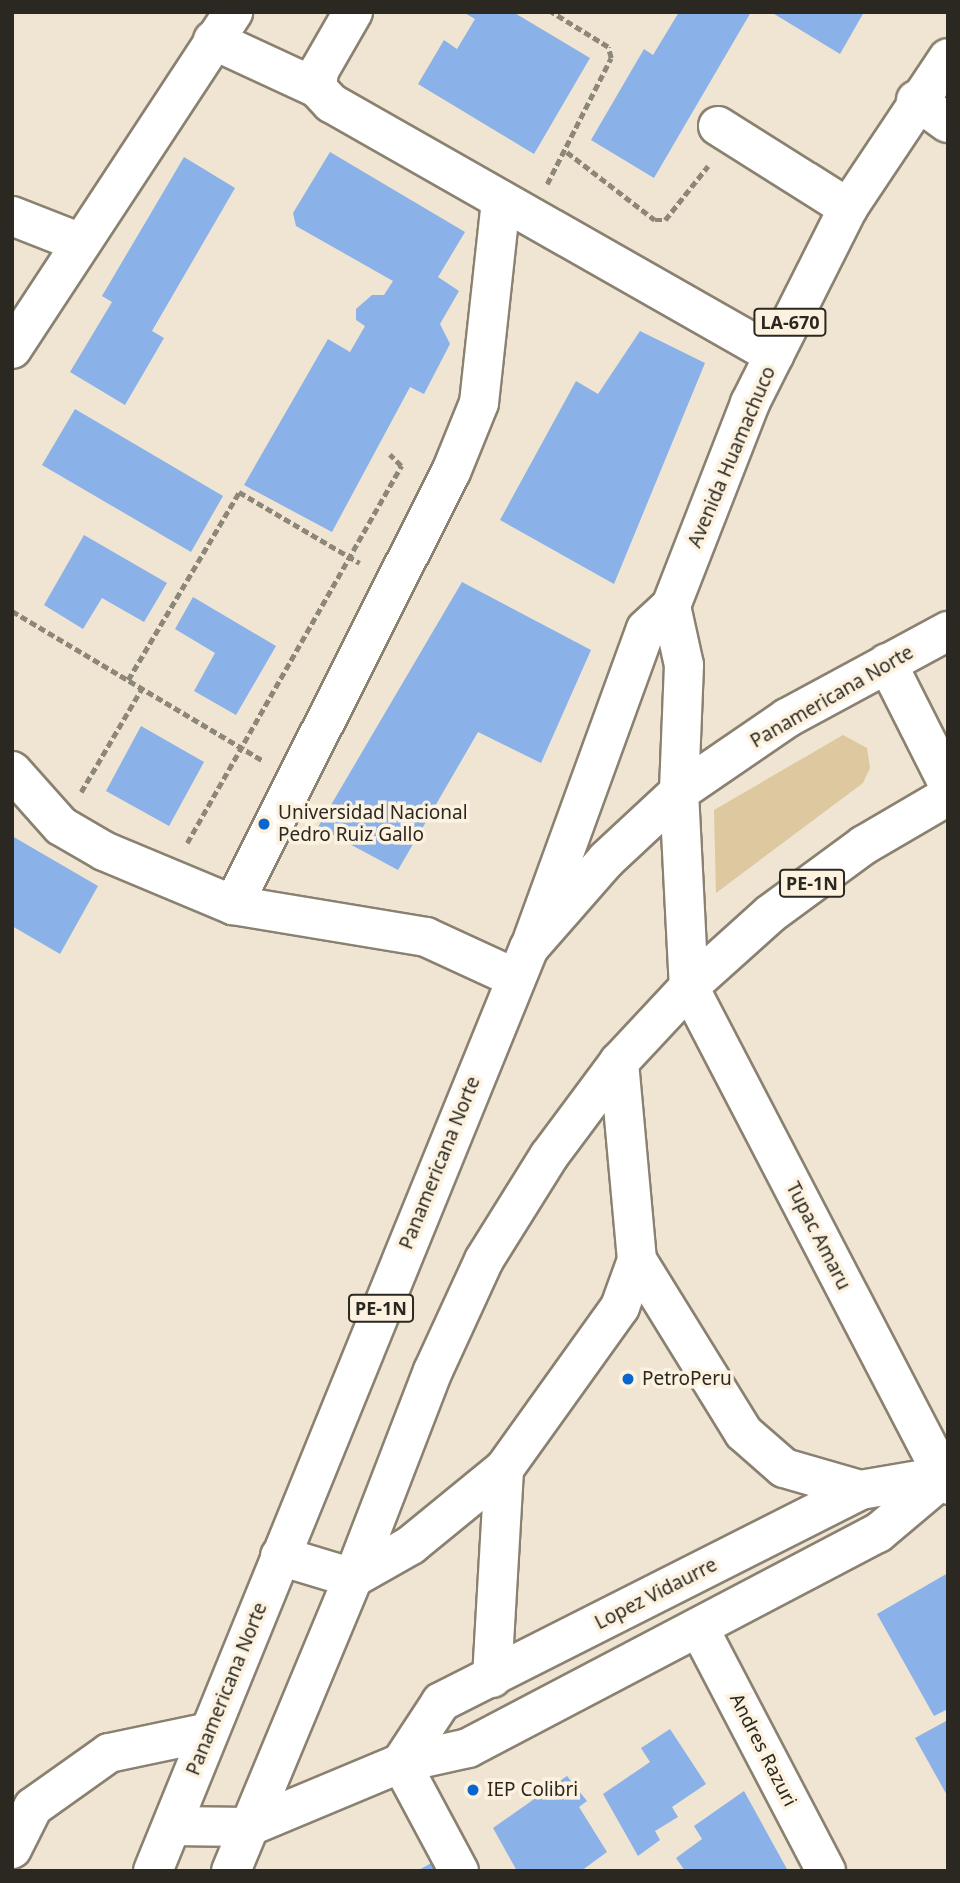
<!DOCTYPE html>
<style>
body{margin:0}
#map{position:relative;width:960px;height:1883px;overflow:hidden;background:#efe5d2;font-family:"Noto Sans",sans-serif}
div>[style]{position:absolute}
.green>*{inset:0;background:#ddc89f}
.building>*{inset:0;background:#8ab1e8}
.path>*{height:4.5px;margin-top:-2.25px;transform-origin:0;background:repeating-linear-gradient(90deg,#8d877a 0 7px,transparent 0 10.5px)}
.roads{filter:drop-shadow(2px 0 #8a8171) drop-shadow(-2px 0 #8a8171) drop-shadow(0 2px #8a8171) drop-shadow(0 -2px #8a8171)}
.minor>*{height:38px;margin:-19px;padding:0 19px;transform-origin:19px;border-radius:19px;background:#fff}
.major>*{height:38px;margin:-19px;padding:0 19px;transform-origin:19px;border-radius:19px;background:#fff}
.highway>*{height:38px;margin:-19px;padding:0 19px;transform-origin:19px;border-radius:19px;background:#fff}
.dots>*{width:19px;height:19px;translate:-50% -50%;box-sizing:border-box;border:4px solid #fcf2df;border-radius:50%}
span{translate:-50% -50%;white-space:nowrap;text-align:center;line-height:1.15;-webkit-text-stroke:7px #fcf2df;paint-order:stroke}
.shield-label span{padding:2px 5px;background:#fcf2df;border:2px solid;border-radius:5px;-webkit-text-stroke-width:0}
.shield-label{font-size:18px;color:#2b2821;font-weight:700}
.street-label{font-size:19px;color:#2b2821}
.poi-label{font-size:19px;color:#2b2821}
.left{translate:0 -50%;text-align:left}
.frame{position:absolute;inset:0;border:14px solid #2b2821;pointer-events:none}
</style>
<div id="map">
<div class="green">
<i style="clip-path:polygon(843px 735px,867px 748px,870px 768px,863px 783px,716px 893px,714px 810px)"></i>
</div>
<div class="building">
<i style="clip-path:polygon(463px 12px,513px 12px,590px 58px,534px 154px,418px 84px,444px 40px,457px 49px,475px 19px)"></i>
<i style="clip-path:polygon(679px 12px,751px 12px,654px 178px,591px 140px,644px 49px,653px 55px)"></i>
<i style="clip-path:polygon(771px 12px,864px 12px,840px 54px)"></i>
<i style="clip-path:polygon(330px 152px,465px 232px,438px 277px,459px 291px,440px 324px,450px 344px,424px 394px,410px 387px,332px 532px,244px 485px,328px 339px,350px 352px,365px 326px,356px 320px,356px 309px,372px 295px,384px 295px,393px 281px,296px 226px,293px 213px)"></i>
<i style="clip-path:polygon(184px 157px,235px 188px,152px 331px,164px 338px,125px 405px,70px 372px,112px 302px,102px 296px)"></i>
<i style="clip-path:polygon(640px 331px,705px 363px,614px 584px,500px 520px,576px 381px,598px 394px)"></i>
<i style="clip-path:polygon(75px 409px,223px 496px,191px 552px,42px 465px)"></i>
<i style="clip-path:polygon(84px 535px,167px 583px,144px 622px,102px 598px,83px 629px,44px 605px)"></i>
<i style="clip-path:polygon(462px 582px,591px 650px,541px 763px,478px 732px,398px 870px,318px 827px)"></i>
<i style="clip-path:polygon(193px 597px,276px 646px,236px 715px,194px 691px,215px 653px,175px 629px)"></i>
<i style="clip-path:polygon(141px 726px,204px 762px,169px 826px,106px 791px)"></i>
<i style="clip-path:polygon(12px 836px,98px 886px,60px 954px,12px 926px)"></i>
<i style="clip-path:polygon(948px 1573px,948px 1709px,934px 1716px,877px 1614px)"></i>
<i style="clip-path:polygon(948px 1720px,948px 1797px,915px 1738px)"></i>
<i style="clip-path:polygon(670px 1729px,706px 1784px,672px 1807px,678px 1817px,655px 1831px,660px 1840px,638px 1856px,603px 1794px,650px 1762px,641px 1748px)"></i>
<i style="clip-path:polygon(567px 1776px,587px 1801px,579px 1807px,607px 1852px,581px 1871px,517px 1871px,493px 1828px)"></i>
<i style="clip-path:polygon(744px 1791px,788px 1871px,685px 1871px,676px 1858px,702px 1839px,694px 1826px)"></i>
<i style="clip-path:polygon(435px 1861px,441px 1871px,417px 1871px)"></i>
</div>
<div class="path">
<i style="left:567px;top:152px;width:111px;rotate:37.7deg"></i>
<i style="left:655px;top:220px;width:10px"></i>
<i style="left:665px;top:220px;width:69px;rotate:-51.5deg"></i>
<i style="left:547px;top:184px;width:141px;rotate:-63.1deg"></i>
<i style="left:611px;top:58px;width:11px;rotate:-105deg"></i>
<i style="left:608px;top:47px;width:67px;rotate:-148.4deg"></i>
<i style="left:12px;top:611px;width:293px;rotate:30.8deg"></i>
<i style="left:128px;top:680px;width:218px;rotate:-59.4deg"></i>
<i style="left:239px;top:492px;width:140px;rotate:30.4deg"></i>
<i style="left:81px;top:792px;width:121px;rotate:-59.6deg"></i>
<i style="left:187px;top:843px;width:434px;rotate:-60.4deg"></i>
<i style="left:401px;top:466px;width:16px;rotate:-135deg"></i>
</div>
<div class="roads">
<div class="minor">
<i style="left:353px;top:12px;width:68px;rotate:120deg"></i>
<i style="left:319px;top:71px;width:17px;rotate:97deg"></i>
<i style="left:317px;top:88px;width:21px;rotate:47deg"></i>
<i style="left:331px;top:103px;width:510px;rotate:29.63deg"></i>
<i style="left:213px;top:40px;width:115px;rotate:24.8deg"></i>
<i style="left:916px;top:100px;width:39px;rotate:36deg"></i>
<i style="left:718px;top:126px;width:154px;rotate:32.2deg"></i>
<i style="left:12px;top:216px;width:74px;rotate:21.4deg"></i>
<i style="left:12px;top:349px;width:403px;rotate:-56.7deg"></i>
<i style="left:887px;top:663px;width:136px;rotate:63.2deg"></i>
<i style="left:12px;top:771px;width:74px;rotate:48.3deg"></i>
<i style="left:61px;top:826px;width:50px;rotate:30.2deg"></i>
<i style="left:104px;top:851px;width:140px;rotate:22.7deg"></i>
<i style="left:233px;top:905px;width:196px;rotate:9.4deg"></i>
<i style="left:426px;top:937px;width:98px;rotate:24.7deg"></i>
<i style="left:233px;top:905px;width:485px;rotate:-63.3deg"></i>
<i style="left:451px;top:472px;width:74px;rotate:-67.9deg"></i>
<i style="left:479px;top:403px;width:204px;rotate:-83.8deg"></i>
<i style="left:689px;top:987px;width:561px;rotate:62.52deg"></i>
<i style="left:637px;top:1260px;width:203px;rotate:58.3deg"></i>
<i style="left:744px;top:1433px;width:53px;rotate:41.2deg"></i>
<i style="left:784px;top:1468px;width:79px;rotate:16.1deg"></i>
<i style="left:280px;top:1556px;width:76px;rotate:16.8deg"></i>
<i style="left:353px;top:1578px;width:67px;rotate:-29.6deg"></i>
<i style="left:411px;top:1545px;width:120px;rotate:-39.3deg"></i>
<i style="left:504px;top:1469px;width:199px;rotate:-54.4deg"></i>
<i style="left:620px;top:1307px;width:50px;rotate:-70.1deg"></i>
<i style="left:637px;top:1260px;width:199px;rotate:-95.2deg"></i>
<i style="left:700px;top:1630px;width:272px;rotate:62.4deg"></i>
<i style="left:492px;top:1678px;width:209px;rotate:-86.7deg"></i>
<i style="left:401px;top:1763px;width:73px;rotate:-56.7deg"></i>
<i style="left:441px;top:1702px;width:470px;rotate:-26.8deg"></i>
<i style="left:860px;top:1490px;width:84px;rotate:-9.6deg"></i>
<i style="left:401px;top:1763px;width:123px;rotate:61.8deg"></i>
<i style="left:172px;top:1826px;width:76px;rotate:0.8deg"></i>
<i style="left:248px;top:1827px;width:166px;rotate:-22.7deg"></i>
<i style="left:401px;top:1763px;width:69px;rotate:-12.6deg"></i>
<i style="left:468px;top:1748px;width:463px;rotate:-27.7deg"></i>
<i style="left:878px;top:1533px;width:92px;rotate:-40.1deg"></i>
<i style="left:12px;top:1849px;width:47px;rotate:-63.4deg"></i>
<i style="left:33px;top:1807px;width:93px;rotate:-35.4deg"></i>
<i style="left:109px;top:1753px;width:102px;rotate:-11.9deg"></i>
</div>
<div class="major">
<i style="left:671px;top:606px;width:60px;rotate:77.6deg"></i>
<i style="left:684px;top:665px;width:127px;rotate:92.3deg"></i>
<i style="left:679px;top:792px;width:195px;rotate:87.1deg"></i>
<i style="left:530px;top:947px;width:338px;rotate:-70deg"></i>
<i style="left:646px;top:629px;width:34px;rotate:-43deg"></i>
<i style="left:671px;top:606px;width:218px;rotate:-68.7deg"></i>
<i style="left:750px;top:403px;width:218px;rotate:-63.3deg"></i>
<i style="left:848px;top:208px;width:180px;rotate:-56.3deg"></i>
</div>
<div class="highway">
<i style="left:153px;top:1871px;width:997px;rotate:-67.84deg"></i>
<i style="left:529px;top:948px;width:117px;rotate:-48.8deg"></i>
<i style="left:606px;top:860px;width:100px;rotate:-43deg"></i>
<i style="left:679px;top:792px;width:131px;rotate:-34.4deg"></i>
<i style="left:787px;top:718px;width:183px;rotate:-28.4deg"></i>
<i style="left:231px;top:1871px;width:317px;rotate:-67.4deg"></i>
<i style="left:353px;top:1578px;width:222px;rotate:-68.9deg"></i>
<i style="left:433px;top:1371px;width:122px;rotate:-65.3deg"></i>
<i style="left:484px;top:1260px;width:123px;rotate:-58deg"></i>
<i style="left:549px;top:1156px;width:117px;rotate:-53.3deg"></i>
<i style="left:619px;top:1062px;width:103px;rotate:-47deg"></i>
<i style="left:689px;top:987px;width:109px;rotate:-42deg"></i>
<i style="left:770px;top:914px;width:117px;rotate:-36.3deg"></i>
<i style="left:864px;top:845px;width:97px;rotate:-30.3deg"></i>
</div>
</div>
<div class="dots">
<i style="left:264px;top:824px;background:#0a65ce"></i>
<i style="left:628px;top:1379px;background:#0a65ce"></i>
<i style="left:473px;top:1790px;background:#0a65ce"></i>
</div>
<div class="shield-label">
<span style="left:790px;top:322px">LA-670</span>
<span style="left:812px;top:883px">PE-1N</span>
<span style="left:381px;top:1308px">PE-1N</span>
</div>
<div class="street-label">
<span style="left:732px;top:457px;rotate:-67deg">Avenida Huamachuco</span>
<span style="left:832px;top:697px;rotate:-30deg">Panamericana Norte</span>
<span style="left:440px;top:1163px;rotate:-68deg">Panamericana Norte</span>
<span style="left:818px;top:1236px;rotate:63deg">Tupac Amaru</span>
<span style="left:656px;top:1594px;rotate:-27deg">Lopez Vidaurre</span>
<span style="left:227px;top:1689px;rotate:-68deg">Panamericana Norte</span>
<span style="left:763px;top:1750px;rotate:63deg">Andres Razuri</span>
</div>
<div class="poi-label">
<span class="left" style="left:278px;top:824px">Universidad Nacional<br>Pedro Ruiz Gallo</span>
<span class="left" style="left:642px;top:1379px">PetroPeru</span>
<span class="left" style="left:487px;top:1790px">IEP Colibri</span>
</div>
<div class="frame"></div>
</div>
